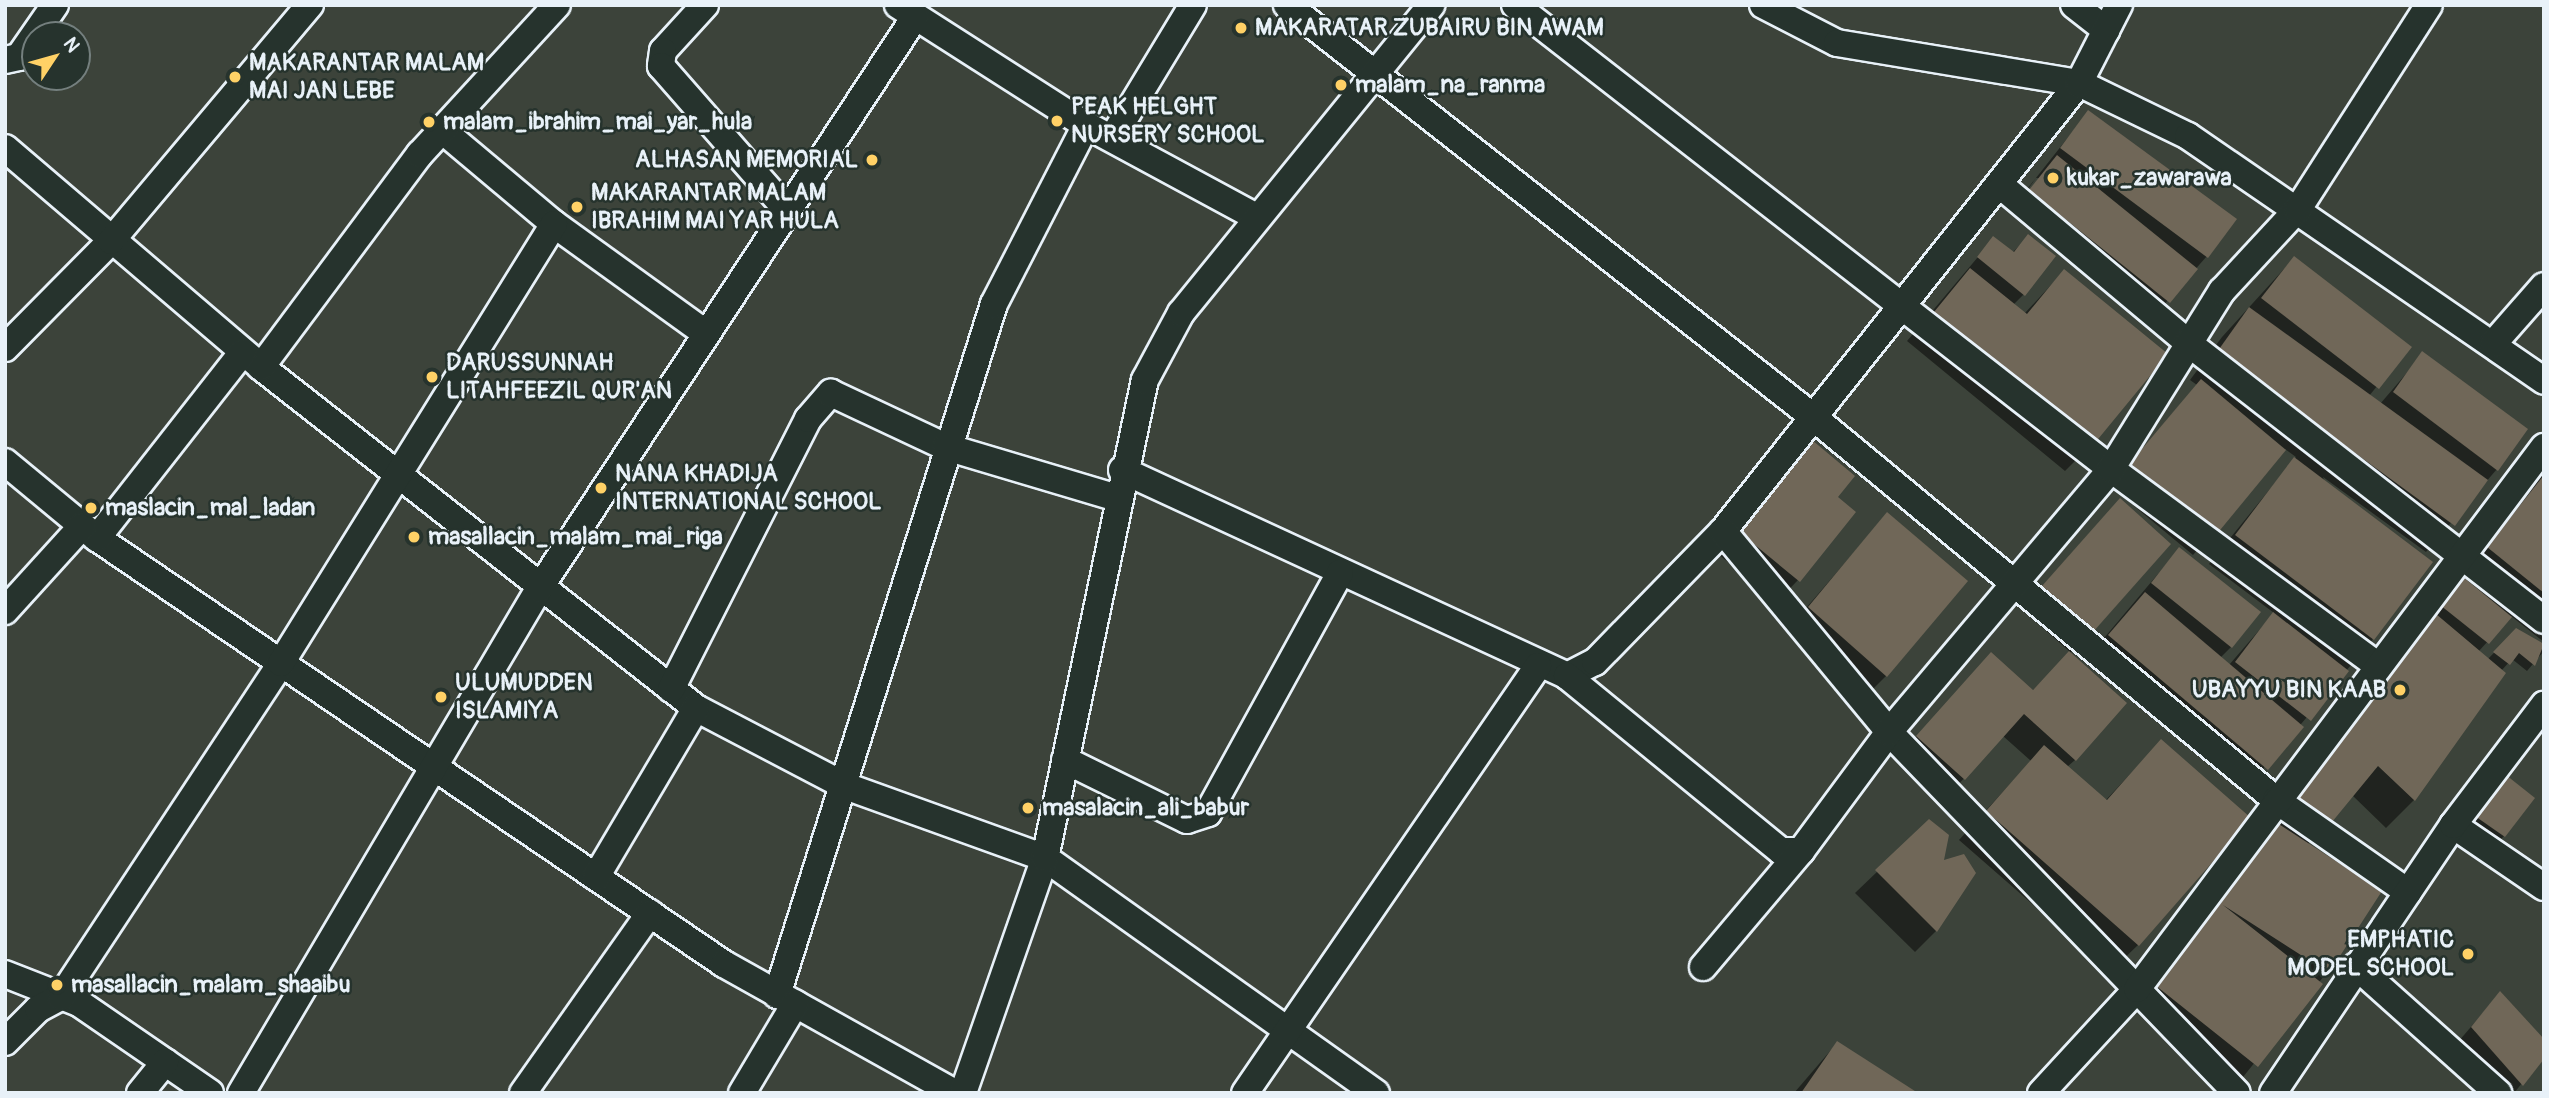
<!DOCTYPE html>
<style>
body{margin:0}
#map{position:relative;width:2549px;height:1098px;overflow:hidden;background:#3c433a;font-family:Pangolin,sans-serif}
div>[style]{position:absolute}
.shadow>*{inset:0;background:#0007}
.building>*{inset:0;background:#706758}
.roads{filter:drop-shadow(2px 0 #e8f1f8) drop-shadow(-2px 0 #e8f1f8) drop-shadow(0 2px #e8f1f8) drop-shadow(0 -2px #e8f1f8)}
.street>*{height:26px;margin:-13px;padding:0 13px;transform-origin:13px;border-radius:13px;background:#26332d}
.dots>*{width:19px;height:19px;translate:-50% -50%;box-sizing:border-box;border:4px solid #26332d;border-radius:50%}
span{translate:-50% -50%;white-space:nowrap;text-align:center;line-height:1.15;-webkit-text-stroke:5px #26332d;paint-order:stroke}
.poi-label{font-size:24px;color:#e8f1f8;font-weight:700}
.left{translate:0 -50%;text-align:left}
.right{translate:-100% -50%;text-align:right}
.frame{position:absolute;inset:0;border:7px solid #e8f1f8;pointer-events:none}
.north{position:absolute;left:21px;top:21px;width:70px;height:70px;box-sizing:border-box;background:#26332d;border:2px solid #747f7e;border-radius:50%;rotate:54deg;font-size:19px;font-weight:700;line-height:28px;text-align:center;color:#e8f1f8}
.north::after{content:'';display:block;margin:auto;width:24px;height:32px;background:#ffd166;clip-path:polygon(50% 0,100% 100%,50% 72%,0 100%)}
</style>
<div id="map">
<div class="shadow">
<i style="clip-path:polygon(evenodd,2088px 112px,2207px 256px,2148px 323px,2009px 212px,2088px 112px,2036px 178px,2041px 178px,2025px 198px,2023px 196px,2036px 178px)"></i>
<i style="clip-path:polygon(2028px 237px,2024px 294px,2013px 305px,2024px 314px,2064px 271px,2093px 443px,2065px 471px,1907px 341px,1994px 238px,2012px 253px)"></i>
<i style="clip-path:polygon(2294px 258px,2409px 347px,2369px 396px,2380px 404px,2423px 354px,2497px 469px,2426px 552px,2323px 477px,2373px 639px,2245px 790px,2088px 657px,2179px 549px,2231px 647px,2220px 658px,2229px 665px,2274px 613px,2209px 564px,2296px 457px,2285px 449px,2193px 555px,2110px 486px,2197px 385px,2190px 380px,2222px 337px)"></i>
<i style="clip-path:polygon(1790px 464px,1836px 497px,1798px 580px,1777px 602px,1718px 554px)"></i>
<i style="clip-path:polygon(2544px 472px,2544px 642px,2511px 616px,2478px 652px,2487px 660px,2516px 630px,2544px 651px,2527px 671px,2512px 659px,2501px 671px,2414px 800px,2386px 828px,2352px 795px,2307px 845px,2328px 971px,2235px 1087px,2135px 1008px)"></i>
<i style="clip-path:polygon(2120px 500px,2092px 631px,2069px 654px,2075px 760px,2067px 767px,2105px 801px,2161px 741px,2138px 945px,2110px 972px,1959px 840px,2031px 761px,2003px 736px,1943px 801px,1896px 759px,1991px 654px,2032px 691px,2070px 652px,2022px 609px)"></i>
<i style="clip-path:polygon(1887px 514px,1886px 676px,1865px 697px,1788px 629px)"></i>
<i style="clip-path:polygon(2506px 777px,2504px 836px,2490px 850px,2459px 829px)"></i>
<i style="clip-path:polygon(1929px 822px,1936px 931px,1915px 952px,1855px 893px)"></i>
<i style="clip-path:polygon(2500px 993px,2544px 1056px,2514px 1093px,2502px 1093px,2458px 1042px)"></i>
<i style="clip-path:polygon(1837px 1043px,1914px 1093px,1794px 1093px)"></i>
</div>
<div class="building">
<i style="clip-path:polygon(2088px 110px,2237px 219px,2208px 258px,2060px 148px)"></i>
<i style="clip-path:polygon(2057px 155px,2198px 269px,2170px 303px,2029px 190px)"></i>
<i style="clip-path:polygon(2028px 234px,2056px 256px,2025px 296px,1977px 257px,1993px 236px,2014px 252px)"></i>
<i style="clip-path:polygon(2294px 256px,2412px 347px,2379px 389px,2261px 298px)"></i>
<i style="clip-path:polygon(1970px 268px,2027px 314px,2064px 269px,2168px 354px,2094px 444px,1934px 312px)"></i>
<i style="clip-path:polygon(2249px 307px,2488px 480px,2455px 526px,2217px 352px)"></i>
<i style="clip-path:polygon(2422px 351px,2528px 429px,2498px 471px,2393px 392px)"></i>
<i style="clip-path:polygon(2201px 379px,2286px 450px,2216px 535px,2130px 463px)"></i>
<i style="clip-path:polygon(1812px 440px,1855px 476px,1838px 497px,1856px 512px,1800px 582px,1738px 531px)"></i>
<i style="clip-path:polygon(2294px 457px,2433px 562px,2374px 640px,2235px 535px)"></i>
<i style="clip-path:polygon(2544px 475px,2544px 593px,2487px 547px)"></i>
<i style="clip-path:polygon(2120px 498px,2171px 544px,2093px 632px,2042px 586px)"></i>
<i style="clip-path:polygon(1887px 512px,1968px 581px,1887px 677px,1808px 607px)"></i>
<i style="clip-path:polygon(2179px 547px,2261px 612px,2232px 648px,2151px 583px)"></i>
<i style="clip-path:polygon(2463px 577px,2512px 617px,2489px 644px,2440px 605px)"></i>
<i style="clip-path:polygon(2145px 592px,2304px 727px,2268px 770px,2108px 635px)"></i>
<i style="clip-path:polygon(2273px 612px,2349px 671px,2311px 721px,2235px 662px)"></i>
<i style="clip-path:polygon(2436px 614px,2506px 673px,2415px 801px,2378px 766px,2332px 822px,2298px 797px)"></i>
<i style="clip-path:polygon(2516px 628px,2544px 644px,2535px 666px,2519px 653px,2510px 665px,2493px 652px)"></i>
<i style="clip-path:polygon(2069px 651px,2127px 703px,2076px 761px,2024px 714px,1965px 780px,1916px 736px,1991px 652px,2033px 690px)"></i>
<i style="clip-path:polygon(2161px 739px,2251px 818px,2139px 946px,1986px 811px,2044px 745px,2107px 800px)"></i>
<i style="clip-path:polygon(2506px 775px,2535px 798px,2505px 837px,2472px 814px)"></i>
<i style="clip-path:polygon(1929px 819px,1949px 835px,1944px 860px,1964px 854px,1976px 873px,1937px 932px,1875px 870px)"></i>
<i style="clip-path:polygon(2274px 821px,2382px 891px,2329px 973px,2223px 905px,2323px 984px,2258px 1067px,2155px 985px,2221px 903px)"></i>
<i style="clip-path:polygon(2500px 991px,2544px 1039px,2544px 1059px,2523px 1086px,2471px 1027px)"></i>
<i style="clip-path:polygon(1837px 1041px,1918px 1093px,1801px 1093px)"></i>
</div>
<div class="roads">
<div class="street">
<i style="left:705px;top:5px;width:62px;rotate:132.4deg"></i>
<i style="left:663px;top:51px;width:15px;rotate:98deg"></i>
<i style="left:661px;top:66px;width:191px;rotate:48.8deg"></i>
<i style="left:898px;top:5px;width:223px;rotate:32.6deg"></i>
<i style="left:1086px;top:125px;width:193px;rotate:28.4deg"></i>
<i style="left:1287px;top:5px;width:667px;rotate:38.06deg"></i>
<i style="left:1812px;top:416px;width:602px;rotate:39.61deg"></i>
<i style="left:2276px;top:800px;width:161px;rotate:34.9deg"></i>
<i style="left:1515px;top:5px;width:755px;rotate:37.9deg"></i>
<i style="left:2111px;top:469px;width:330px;rotate:36.4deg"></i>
<i style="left:1763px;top:5px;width:83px;rotate:27.2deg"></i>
<i style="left:1837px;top:43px;width:245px;rotate:9.4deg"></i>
<i style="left:2079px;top:83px;width:121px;rotate:25.9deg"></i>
<i style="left:2188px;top:136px;width:432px;rotate:34.5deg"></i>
<i style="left:2074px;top:5px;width:41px;rotate:38deg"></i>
<i style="left:5px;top:60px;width:14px;rotate:-12deg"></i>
<i style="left:19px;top:57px;width:63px;rotate:-55.3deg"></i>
<i style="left:442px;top:130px;width:146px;rotate:40deg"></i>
<i style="left:554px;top:224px;width:186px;rotate:35.8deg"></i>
<i style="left:1113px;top:137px;width:154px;rotate:-58.8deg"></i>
<i style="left:5px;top:148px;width:337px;rotate:40.5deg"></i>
<i style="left:261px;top:367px;width:553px;rotate:38.09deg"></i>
<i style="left:696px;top:708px;width:168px;rotate:27.6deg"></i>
<i style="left:845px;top:786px;width:213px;rotate:19.8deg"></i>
<i style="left:1045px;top:858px;width:406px;rotate:35.4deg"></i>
<i style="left:1999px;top:184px;width:246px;rotate:40deg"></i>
<i style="left:2187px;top:342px;width:452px;rotate:37.9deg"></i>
<i style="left:2493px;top:344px;width:77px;rotate:-48.7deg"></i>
<i style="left:5px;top:348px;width:151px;rotate:-45.3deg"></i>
<i style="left:111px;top:241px;width:309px;rotate:-49.9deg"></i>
<i style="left:261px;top:367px;width:266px;rotate:-53.3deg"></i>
<i style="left:420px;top:154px;width:202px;rotate:-47.4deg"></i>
<i style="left:5px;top:462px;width:119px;rotate:39.6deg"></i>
<i style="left:97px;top:538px;width:758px;rotate:34.19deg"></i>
<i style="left:724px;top:964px;width:265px;rotate:29.2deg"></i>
<i style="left:1122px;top:470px;width:490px;rotate:24.8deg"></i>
<i style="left:1567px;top:676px;width:31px;rotate:-27deg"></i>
<i style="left:1595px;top:662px;width:183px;rotate:-45.7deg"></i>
<i style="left:1723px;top:531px;width:572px;rotate:-51.53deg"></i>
<i style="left:2079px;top:83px;width:88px;rotate:-62.9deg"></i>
<i style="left:1723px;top:531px;width:261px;rotate:50.4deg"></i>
<i style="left:1889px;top:732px;width:501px;rotate:46.05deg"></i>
<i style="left:97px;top:538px;width:236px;rotate:-51.9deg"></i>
<i style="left:5px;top:611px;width:115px;rotate:-47.8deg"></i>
<i style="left:1567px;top:676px;width:276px;rotate:39.3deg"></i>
<i style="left:1781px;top:851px;width:20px"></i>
<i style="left:1801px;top:851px;width:148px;rotate:-53.5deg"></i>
<i style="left:1889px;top:732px;width:344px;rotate:-49.8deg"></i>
<i style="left:2111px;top:469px;width:210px;rotate:-58.1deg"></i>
<i style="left:2222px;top:291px;width:112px;rotate:-47.2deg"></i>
<i style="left:2298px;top:209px;width:242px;rotate:-57.3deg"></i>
<i style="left:671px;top:689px;width:303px;rotate:-63.1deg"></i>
<i style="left:808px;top:419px;width:35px;rotate:-49deg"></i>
<i style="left:831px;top:393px;width:127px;rotate:25.2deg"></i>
<i style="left:946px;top:447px;width:178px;rotate:16.6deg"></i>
<i style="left:1065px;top:760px;width:136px;rotate:26.2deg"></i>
<i style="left:1187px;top:820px;width:22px;rotate:-18deg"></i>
<i style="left:1208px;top:813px;width:274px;rotate:-61.2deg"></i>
<i style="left:2453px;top:825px;width:110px;rotate:34.3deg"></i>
<i style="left:596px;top:877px;width:196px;rotate:-59.4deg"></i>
<i style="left:2356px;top:966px;width:191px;rotate:41.8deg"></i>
<i style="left:1703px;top:967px;width:152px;rotate:-49.8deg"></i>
<i style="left:5px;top:974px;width:79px;rotate:21.4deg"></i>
<i style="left:79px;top:1003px;width:159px;rotate:34.5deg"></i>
<i style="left:777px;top:995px;width:724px;rotate:-72.57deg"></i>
<i style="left:994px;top:304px;width:201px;rotate:-62.8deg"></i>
<i style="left:5px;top:1042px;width:47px;rotate:-45deg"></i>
<i style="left:38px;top:1009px;width:26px;rotate:-28deg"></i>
<i style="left:61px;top:997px;width:400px;rotate:-56.6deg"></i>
<i style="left:281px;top:663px;width:517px;rotate:-58.12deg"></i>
<i style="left:140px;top:1093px;width:40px;rotate:-51deg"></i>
<i style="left:241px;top:1093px;width:586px;rotate:-59.41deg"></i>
<i style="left:539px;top:589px;width:685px;rotate:-56.68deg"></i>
<i style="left:523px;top:1093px;width:220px;rotate:-54.8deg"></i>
<i style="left:742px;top:1093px;width:104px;rotate:-59.2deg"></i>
<i style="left:963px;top:1093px;width:249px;rotate:-70.8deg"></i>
<i style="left:1045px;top:858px;width:488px;rotate:-78.2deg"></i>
<i style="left:1145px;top:380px;width:76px;rotate:-61.8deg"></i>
<i style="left:1181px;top:313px;width:397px;rotate:-50.9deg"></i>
<i style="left:1245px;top:1093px;width:518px;rotate:-55.54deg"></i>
<i style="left:2041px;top:1093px;width:142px;rotate:-47.3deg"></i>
<i style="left:2137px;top:989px;width:678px;rotate:-53.1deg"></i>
<i style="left:2273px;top:1093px;width:323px;rotate:-56.1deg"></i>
<i style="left:2453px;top:825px;width:151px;rotate:-52.8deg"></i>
</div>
</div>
<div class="dots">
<i style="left:1241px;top:28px;background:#ffd166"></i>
<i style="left:235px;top:77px;background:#ffd166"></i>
<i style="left:1341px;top:85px;background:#ffd166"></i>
<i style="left:1057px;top:121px;background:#ffd166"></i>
<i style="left:429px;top:122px;background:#ffd166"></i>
<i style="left:872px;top:160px;background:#ffd166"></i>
<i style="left:2053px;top:178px;background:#ffd166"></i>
<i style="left:577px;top:207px;background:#ffd166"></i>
<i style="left:432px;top:377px;background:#ffd166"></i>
<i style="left:601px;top:488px;background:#ffd166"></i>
<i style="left:91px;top:508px;background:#ffd166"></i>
<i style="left:414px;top:537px;background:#ffd166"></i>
<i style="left:2400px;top:690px;background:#ffd166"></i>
<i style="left:441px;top:697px;background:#ffd166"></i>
<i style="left:1028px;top:808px;background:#ffd166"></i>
<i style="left:2468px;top:954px;background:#ffd166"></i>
<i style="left:57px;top:985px;background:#ffd166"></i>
</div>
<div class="poi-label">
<span class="left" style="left:1255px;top:28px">MAKARATAR ZUBAIRU BIN AWAM</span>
<span class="left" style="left:249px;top:77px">MAKARANTAR MALAM<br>MAI JAN LEBE</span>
<span class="left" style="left:1355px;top:85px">malam_na_ranma</span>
<span class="left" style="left:1071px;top:121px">PEAK HELGHT<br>NURSERY SCHOOL</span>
<span class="left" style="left:443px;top:122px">malam_ibrahim_mai_yar_hula</span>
<span class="right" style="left:858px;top:160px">ALHASAN MEMORIAL</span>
<span class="left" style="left:2067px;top:178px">kukar_zawarawa</span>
<span class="left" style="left:591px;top:207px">MAKARANTAR MALAM<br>IBRAHIM MAI YAR HULA</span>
<span class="left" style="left:446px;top:377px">DARUSSUNNAH<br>LITAHFEEZIL QUR'AN</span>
<span class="left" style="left:615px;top:488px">NANA KHADIJA<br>INTERNATIONAL SCHOOL</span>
<span class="left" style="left:105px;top:508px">maslacin_mal_ladan</span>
<span class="left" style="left:428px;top:537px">masallacin_malam_mai_riga</span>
<span class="left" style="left:455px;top:697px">ULUMUDDEN<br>ISLAMIYA</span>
<span class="right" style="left:2386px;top:690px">UBAYYU BIN KAAB</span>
<span class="left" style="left:1042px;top:808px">masalacin_ali_babur</span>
<span class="right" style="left:2454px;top:954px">EMPHATIC<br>MODEL SCHOOL</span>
<span class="left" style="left:71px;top:985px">masallacin_malam_shaaibu</span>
</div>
<div class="frame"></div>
<div class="north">N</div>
</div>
